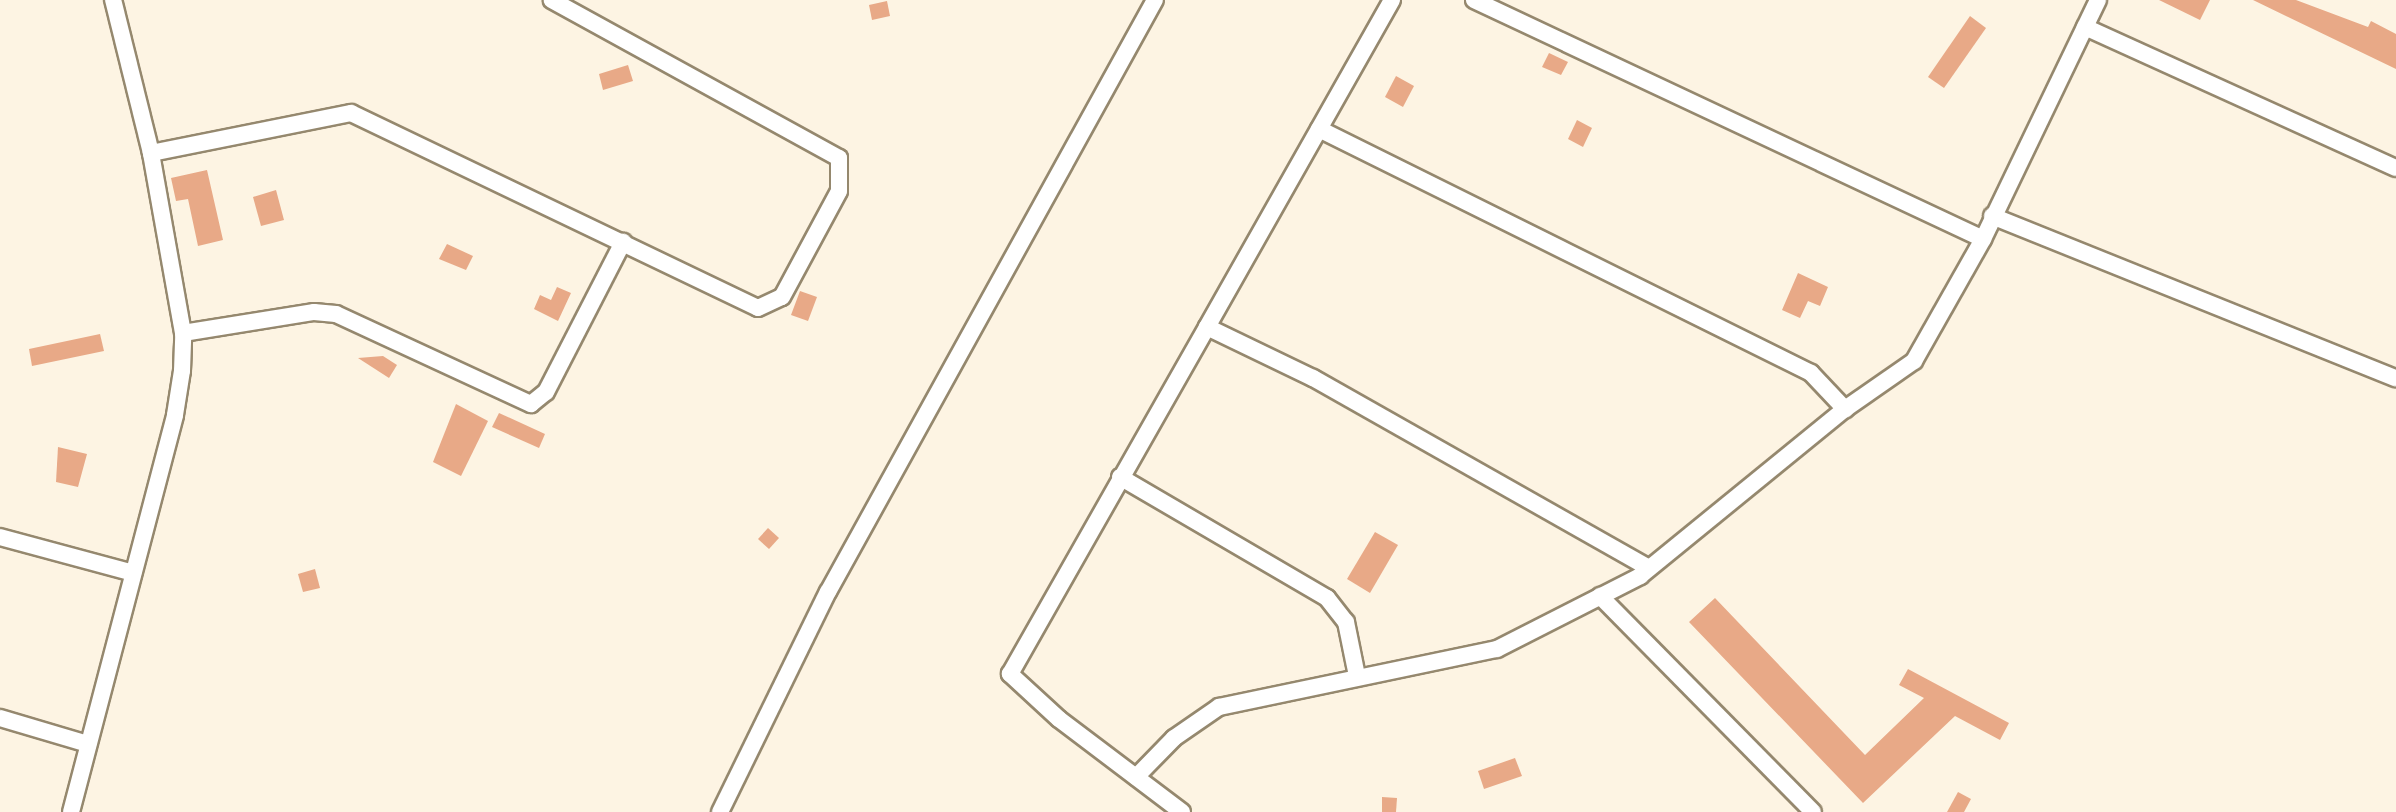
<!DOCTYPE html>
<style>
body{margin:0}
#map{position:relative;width:2396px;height:812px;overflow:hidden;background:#fdf4e3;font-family:Barlow,sans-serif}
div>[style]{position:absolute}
.building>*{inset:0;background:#e8a987}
.roads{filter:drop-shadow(2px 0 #95886e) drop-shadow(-2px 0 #95886e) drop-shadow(0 2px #95886e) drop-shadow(0 -2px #95886e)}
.street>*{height:16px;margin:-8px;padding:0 8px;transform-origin:8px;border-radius:8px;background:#fff}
span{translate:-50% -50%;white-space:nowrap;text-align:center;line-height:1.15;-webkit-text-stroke:7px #fff;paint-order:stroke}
</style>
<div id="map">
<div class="building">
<i style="clip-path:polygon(2159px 0,2210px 0,2200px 20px)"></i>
<i style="clip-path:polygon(2253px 0,2296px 0,2368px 27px,2371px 21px,2396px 34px,2396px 69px)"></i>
<i style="clip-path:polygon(887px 1px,890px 16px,872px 20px,869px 5px)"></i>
<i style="clip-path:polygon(1970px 16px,1986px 28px,1944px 88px,1928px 77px)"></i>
<i style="clip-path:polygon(1549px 53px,1568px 62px,1561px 75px,1542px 67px)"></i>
<i style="clip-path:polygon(628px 65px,633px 81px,603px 90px,599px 74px)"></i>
<i style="clip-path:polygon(1396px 76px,1414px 86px,1403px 107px,1385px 97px)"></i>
<i style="clip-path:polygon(1577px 120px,1592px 128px,1583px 147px,1568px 139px)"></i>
<i style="clip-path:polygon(207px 170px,223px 240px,198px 246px,188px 199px,176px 201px,171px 178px)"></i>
<i style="clip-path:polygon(276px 190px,284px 220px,261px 226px,253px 197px)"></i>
<i style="clip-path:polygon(447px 244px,473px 256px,466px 270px,439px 259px)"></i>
<i style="clip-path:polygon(1798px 273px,1828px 287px,1820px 306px,1808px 301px,1800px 318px,1782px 310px)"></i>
<i style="clip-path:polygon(557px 287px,571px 293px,558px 321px,534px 309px,540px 295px,551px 300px)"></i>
<i style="clip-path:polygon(800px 291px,817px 297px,808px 321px,791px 315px)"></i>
<i style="clip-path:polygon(100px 334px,104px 351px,32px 366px,29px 349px)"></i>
<i style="clip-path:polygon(383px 356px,397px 365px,389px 378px,358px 358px)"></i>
<i style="clip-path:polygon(456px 404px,488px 421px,461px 476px,433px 462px)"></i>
<i style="clip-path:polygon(499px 413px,545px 434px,539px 448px,492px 427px)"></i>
<i style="clip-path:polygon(58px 447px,87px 454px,78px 487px,56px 482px)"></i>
<i style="clip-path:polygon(768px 528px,779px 538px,769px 549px,758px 539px)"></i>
<i style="clip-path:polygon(1375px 532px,1398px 545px,1370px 593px,1347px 579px)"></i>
<i style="clip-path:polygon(315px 569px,320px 588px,303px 592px,298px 574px)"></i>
<i style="clip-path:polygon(1715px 598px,1865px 755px,1924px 698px,1899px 685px,1908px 669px,2009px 723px,2000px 740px,1955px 716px,1863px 803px,1689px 622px)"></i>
<i style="clip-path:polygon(1515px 758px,1522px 776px,1484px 789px,1478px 771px)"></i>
<i style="clip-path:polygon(1958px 792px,1971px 799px,1964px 812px,1947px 812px)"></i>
<i style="clip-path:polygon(1382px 797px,1397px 798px,1396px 812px,1382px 812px)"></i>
</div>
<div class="roads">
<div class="street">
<i style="left:1392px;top:0;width:376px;rotate:119.5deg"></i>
<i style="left:1207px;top:327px;width:118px;rotate:25.7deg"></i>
<i style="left:1313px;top:378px;width:384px;rotate:29.5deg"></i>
<i style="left:1474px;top:0;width:562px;rotate:25.15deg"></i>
<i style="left:2085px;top:27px;width:341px;rotate:24.4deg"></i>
<i style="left:1319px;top:129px;width:549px;rotate:26.38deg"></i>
<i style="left:1811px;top:373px;width:50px;rotate:46.6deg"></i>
<i style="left:151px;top:153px;width:204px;rotate:-11.3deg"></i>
<i style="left:351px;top:113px;width:451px;rotate:25.6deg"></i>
<i style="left:758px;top:308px;width:26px;rotate:-25deg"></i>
<i style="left:782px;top:297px;width:120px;rotate:-61.7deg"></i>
<i style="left:839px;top:191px;width:33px;rotate:-90deg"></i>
<i style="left:839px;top:158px;width:328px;rotate:-151.2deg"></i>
<i style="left:1992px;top:216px;width:435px;rotate:21.9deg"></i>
<i style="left:183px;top:333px;width:133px;rotate:-9.1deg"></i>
<i style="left:314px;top:312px;width:22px;rotate:5deg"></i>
<i style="left:336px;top:314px;width:215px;rotate:24.8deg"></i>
<i style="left:531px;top:404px;width:19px;rotate:-39deg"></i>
<i style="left:546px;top:392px;width:169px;rotate:-62.8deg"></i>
<i style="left:1120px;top:477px;width:240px;rotate:30.3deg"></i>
<i style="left:1327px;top:598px;width:31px;rotate:52deg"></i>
<i style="left:1346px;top:622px;width:55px;rotate:78.5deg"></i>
<i style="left:0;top:537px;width:138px;rotate:15.1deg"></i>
<i style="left:1600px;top:596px;width:303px;rotate:45.4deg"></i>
<i style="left:0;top:718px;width:92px;rotate:16.5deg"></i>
<i style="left:1136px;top:777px;width:54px;rotate:-45.7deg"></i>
<i style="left:1174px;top:738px;width:55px;rotate:-34.6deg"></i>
<i style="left:1219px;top:707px;width:284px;rotate:-11.8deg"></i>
<i style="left:1497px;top:649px;width:161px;rotate:-27deg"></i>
<i style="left:1640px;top:576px;width:264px;rotate:-39.2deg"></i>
<i style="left:1845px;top:409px;width:84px;rotate:-34.8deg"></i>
<i style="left:1914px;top:361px;width:140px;rotate:-60.5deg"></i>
<i style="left:1983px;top:239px;width:265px;rotate:-64.3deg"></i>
<i style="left:71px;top:812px;width:410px;rotate:-75.3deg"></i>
<i style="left:175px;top:415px;width:45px;rotate:-81deg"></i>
<i style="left:182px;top:371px;width:38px;rotate:-88deg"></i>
<i style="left:183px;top:333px;width:183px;rotate:-100.1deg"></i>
<i style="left:151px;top:153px;width:158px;rotate:-103.9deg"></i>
<i style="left:720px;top:812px;width:245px;rotate:-63.9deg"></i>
<i style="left:828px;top:592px;width:676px;rotate:-61.09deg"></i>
<i style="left:1182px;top:812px;width:154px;rotate:-142.9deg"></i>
<i style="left:1059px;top:719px;width:67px;rotate:-137.4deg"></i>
<i style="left:1010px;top:674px;width:399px;rotate:-60.4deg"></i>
</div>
</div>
</div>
